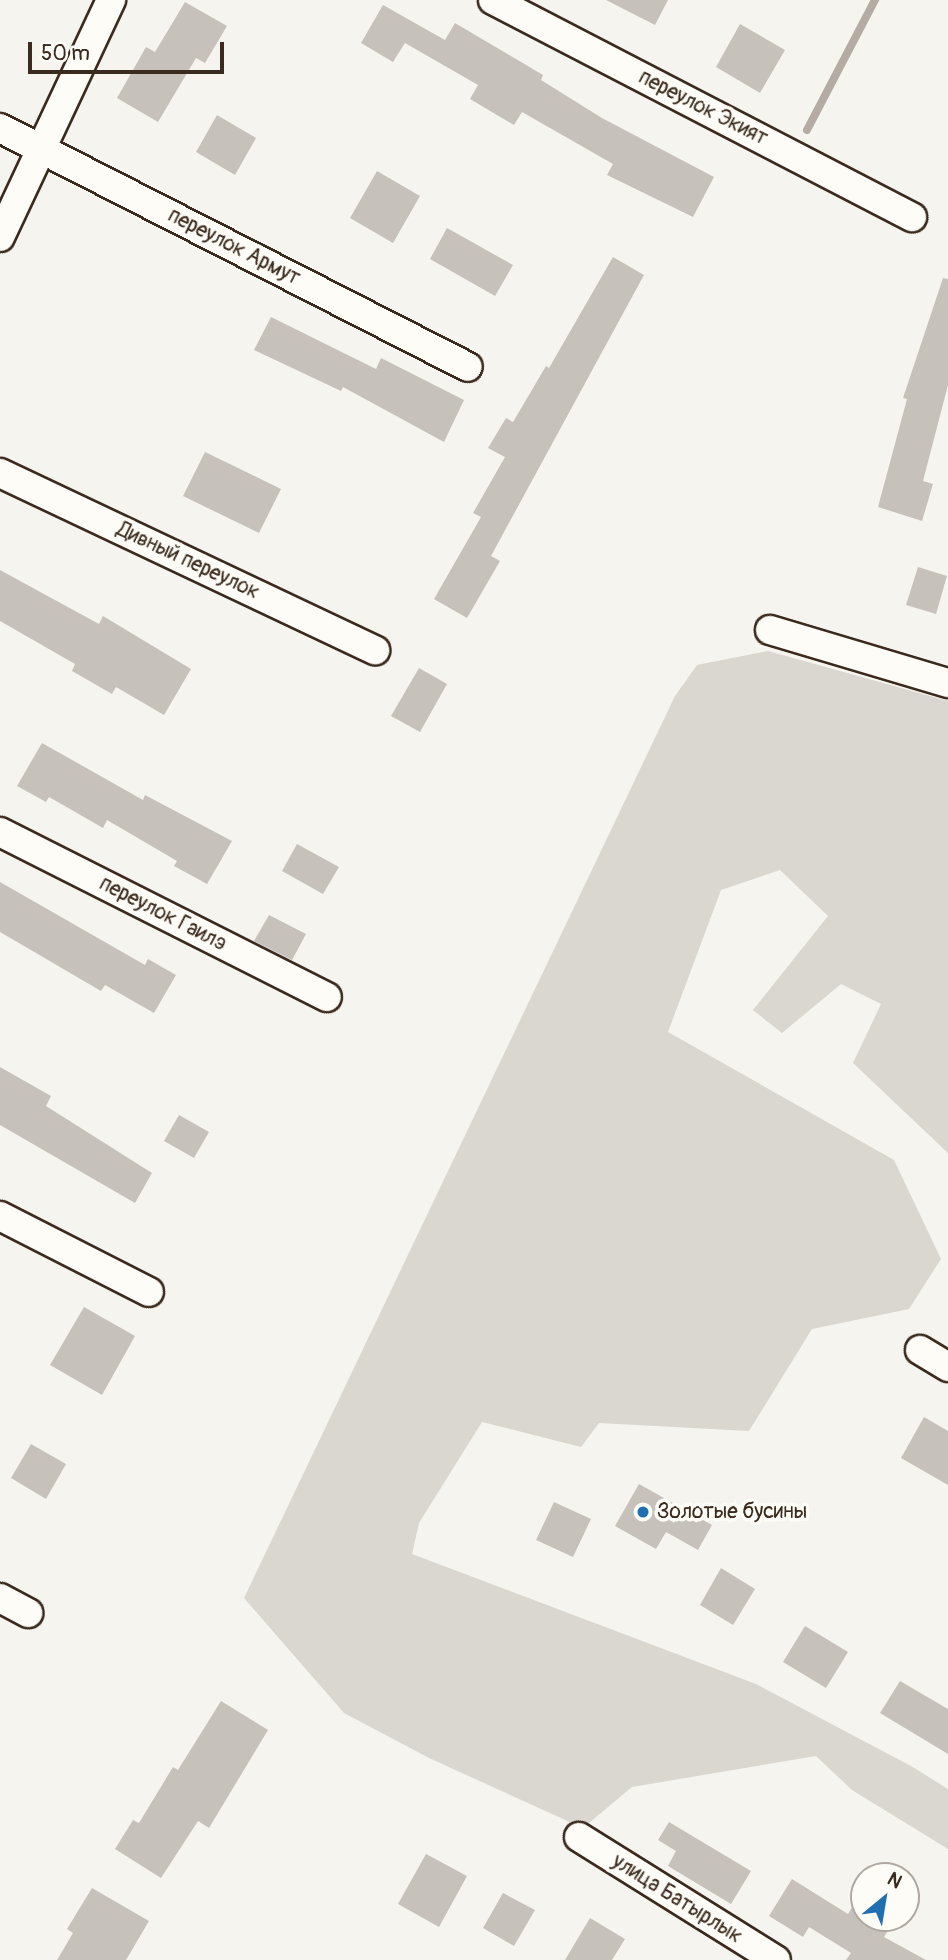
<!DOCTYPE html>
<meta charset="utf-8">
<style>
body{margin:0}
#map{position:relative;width:948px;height:1960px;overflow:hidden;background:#f5f4ee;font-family:Pangolin,sans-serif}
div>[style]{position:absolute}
.green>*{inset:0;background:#dad6d0}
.stream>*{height:8px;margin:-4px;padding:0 4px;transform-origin:4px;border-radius:4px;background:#b4aca4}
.building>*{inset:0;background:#c7c1bb}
.roads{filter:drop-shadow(2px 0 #3b2a1e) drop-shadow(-2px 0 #3b2a1e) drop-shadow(0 2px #3b2a1e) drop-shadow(0 -2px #3b2a1e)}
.minor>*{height:28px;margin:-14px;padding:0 14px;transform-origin:14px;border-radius:14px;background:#fdfcf7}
.dots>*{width:19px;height:19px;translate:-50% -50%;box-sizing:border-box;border:4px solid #fdfcf7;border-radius:50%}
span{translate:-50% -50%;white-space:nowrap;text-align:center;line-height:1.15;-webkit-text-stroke:7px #fdfcf7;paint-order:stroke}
.street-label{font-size:21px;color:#3b2a1e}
.poi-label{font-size:21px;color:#3b2a1e}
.left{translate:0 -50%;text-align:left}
.north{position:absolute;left:850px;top:1862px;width:70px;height:70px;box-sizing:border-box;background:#fdfcf7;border:2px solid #afa8a0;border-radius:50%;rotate:30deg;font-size:19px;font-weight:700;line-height:28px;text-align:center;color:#3b2a1e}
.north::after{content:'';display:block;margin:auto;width:24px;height:32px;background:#1f6fb2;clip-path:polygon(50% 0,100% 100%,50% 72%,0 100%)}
.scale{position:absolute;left:28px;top:42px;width:196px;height:32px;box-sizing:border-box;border:4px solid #3b2a1e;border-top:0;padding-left:9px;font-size:21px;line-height:24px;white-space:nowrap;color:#3b2a1e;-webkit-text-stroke:5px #fdfcf7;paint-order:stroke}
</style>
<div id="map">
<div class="green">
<i style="clip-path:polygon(768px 651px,948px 701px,948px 1153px,853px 1063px,881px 1004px,841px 984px,782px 1033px,753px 1010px,828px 916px,780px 870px,721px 890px,668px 1032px,894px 1160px,941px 1259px,909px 1309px,812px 1329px,749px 1431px,599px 1423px,581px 1447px,482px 1422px,419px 1523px,412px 1554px,756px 1684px,911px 1766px,948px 1789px,948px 1849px,852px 1790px,816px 1756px,632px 1787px,583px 1828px,429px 1758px,344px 1713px,244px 1598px,675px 696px,697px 665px)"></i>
</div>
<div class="stream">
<i style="left:807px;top:130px;width:147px;rotate:-62.4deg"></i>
</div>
<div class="building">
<i style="clip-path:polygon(606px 0,668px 0,655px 25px)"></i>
<i style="clip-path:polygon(185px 2px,227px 26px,205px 63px,196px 58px,158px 122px,117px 98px,146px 47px,155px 52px)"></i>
<i style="clip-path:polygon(383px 5px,445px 40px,455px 23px,543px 75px,541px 80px,602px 118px,714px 177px,693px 217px,607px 175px,613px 164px,522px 112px,514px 125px,470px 99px,478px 85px,405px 43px,393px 62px,361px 43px)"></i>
<i style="clip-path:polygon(740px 24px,785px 50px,760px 93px,716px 67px)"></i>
<i style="clip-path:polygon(217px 115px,256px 138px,235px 175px,196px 152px)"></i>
<i style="clip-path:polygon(377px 171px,420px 196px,393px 243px,350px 218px)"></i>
<i style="clip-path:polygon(447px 228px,513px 265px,495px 296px,430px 259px)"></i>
<i style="clip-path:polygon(613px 257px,644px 275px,491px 556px,500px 561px,467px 618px,434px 599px,481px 517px,473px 513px,505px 457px,488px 448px,506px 418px,513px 422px,546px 366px,549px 368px)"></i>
<i style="clip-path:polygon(943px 278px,948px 279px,948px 385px,923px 481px,933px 484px,922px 521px,878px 507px,907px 399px,903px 398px)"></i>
<i style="clip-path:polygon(271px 317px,376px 369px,381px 358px,464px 400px,444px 442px,343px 387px,341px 391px,254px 350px)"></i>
<i style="clip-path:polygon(205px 452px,281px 489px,259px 533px,183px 496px)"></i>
<i style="clip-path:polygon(918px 567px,947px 576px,936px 614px,906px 605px)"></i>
<i style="clip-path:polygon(0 570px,99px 624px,103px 616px,191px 669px,164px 715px,116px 687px,112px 694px,72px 671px,75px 664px,0 621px)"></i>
<i style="clip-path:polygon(419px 668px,447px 684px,420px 732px,391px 716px)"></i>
<i style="clip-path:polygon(42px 743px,143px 800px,145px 795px,232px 841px,207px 884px,174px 866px,177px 861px,107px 820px,103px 828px,49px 797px,46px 802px,17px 786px)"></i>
<i style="clip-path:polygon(297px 844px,339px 867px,323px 894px,282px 871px)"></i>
<i style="clip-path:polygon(0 882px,145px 965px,148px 959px,176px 975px,154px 1013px,105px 985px,101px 991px,0 932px)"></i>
<i style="clip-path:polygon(269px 915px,306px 934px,292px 960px,254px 941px)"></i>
<i style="clip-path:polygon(0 1067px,51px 1096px,46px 1106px,152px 1173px,135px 1203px,0 1125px)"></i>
<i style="clip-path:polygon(179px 1115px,209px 1132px,194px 1158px,164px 1141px)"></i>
<i style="clip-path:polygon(84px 1307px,135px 1336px,102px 1395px,50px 1365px)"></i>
<i style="clip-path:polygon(924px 1417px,948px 1431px,948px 1485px,901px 1458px)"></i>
<i style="clip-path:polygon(31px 1444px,66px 1464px,46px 1499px,11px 1478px)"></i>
<i style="clip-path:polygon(639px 1484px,712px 1525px,698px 1550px,666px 1532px,656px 1549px,615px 1526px)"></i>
<i style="clip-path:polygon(554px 1502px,591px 1519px,573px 1557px,536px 1540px)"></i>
<i style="clip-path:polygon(721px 1568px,755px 1589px,733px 1625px,700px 1605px)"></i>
<i style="clip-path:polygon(805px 1626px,848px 1652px,826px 1688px,783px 1662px)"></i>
<i style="clip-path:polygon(900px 1681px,948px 1709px,948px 1754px,880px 1713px)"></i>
<i style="clip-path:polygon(221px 1701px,268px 1730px,209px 1828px,198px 1821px,161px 1878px,115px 1849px,133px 1820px,139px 1823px,173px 1767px,178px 1770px)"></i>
<i style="clip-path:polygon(669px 1822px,751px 1871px,731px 1904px,668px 1866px,676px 1851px,658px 1840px)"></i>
<i style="clip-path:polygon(426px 1854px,467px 1876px,439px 1927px,398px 1904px)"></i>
<i style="clip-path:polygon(792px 1879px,848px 1914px,854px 1904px,864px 1910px,864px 1918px,876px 1918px,890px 1927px,884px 1937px,926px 1960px,846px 1960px,851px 1953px,809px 1927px,803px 1937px,769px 1916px)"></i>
<i style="clip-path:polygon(92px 1888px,149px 1921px,126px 1960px,57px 1960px,73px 1933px,67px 1929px)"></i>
<i style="clip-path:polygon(503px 1893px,535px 1910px,514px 1946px,483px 1928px)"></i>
<i style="clip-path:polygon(590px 1918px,625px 1939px,612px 1960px,565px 1960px)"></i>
</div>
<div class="roads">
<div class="minor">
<i style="left:493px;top:0;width:472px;rotate:27.4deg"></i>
<i style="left:0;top:128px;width:525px;rotate:27.05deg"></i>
<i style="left:0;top:237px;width:262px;rotate:-64.9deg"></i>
<i style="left:0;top:473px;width:415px;rotate:25.3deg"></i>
<i style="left:770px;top:630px;width:186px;rotate:16.6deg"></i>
<i style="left:0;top:832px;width:366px;rotate:26.8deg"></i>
<i style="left:0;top:1216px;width:167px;rotate:27deg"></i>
<i style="left:920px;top:1350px;width:33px;rotate:31deg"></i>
<i style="left:0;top:1598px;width:32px;rotate:28deg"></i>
<i style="left:579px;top:1837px;width:232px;rotate:32deg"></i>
</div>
</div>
<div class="dots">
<i style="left:643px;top:1512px;background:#1f6fb2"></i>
</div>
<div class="street-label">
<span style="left:703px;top:108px;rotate:27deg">переулок Экият</span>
<span style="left:234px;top:247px;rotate:27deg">переулок Армут</span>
<span style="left:188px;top:561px;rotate:25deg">Дивный переулок</span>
<span style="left:163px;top:914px;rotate:27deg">переулок Гаилэ</span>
<span style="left:677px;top:1899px;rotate:32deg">улица Батырлык</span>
</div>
<div class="poi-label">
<span class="left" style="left:657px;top:1512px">Золотые бусины</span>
</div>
<div class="north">N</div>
<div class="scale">50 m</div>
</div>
